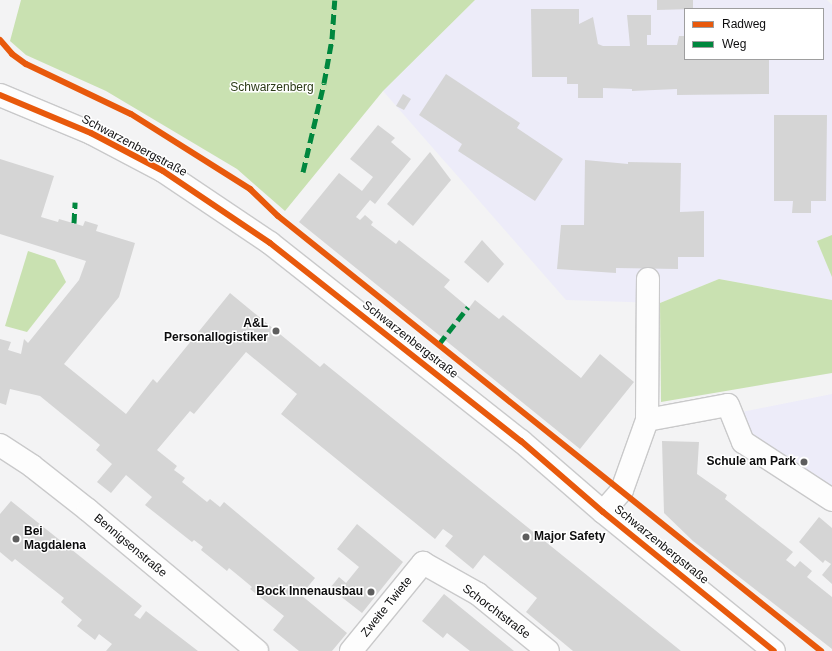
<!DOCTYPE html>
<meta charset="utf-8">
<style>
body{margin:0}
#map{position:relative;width:832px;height:651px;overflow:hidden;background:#f3f3f4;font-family:Helvetica,sans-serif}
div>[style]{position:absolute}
.education>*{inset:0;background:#edecf9}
.green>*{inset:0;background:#c9e1b1}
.building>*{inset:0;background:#d5d5d5}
.roads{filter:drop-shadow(1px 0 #c9c9ca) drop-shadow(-1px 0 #c9c9ca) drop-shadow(0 1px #c9c9ca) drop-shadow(0 -1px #c9c9ca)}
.minor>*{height:22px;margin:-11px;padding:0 11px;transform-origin:11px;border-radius:11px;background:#fdfdfd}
.quiet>*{height:5px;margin-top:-2.5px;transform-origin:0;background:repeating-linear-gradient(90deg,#00873e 0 10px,transparent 0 15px)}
.cycleway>*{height:6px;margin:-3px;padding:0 3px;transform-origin:3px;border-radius:3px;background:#e8590c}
.dots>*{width:11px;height:11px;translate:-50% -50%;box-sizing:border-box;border:2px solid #fff;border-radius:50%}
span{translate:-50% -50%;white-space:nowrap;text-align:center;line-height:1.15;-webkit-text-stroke:3px #fff;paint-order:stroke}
.park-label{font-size:12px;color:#2b3b17}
.street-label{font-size:12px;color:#0d0d0e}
.poi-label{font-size:12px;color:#0d0d0e;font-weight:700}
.right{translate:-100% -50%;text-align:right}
.left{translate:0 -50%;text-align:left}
.legend{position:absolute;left:684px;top:8px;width:140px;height:52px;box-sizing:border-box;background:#fff;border:1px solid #9e9e9f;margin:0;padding:5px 7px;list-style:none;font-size:12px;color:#0d0d0e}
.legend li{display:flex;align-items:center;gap:8px;height:20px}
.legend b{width:20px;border:1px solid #9e9e9f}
</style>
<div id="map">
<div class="education">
<i style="clip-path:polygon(evenodd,475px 0,827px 0,832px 5px,832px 300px,719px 279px,660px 303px,566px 300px,383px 91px,475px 0,685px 9px,823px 9px,823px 59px,685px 59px,685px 9px)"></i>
<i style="clip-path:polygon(832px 394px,832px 508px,722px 416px)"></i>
</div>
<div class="green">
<i style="clip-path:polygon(21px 0,475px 0,383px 91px,285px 211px,237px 169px,106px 91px,26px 55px,10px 41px)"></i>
<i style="clip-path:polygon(832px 235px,832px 277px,817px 241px)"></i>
<i style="clip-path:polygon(28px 251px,55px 260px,66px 282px,27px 332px,5px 326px)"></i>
<i style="clip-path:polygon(719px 279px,832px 300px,832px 373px,661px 402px,660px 303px)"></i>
</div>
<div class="building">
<i style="clip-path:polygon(657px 0,693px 0,693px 9px,657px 10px)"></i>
<i style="clip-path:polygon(531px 9px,579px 9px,579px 24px,593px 17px,598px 44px,603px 46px,630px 46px,627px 15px,651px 15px,651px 35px,647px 35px,647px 45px,677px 45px,679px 36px,685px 36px,685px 59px,769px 59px,769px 94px,677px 95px,677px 89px,632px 91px,632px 89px,603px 88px,603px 98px,578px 98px,578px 84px,567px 84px,567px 77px,532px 77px)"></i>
<i style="clip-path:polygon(446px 74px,520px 123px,517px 128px,563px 159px,535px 201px,458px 151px,462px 144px,419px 115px)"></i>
<i style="clip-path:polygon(403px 94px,411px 99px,404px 110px,396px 106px)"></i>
<i style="clip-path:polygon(774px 115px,827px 115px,826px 201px,811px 201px,811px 213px,792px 213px,793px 201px,774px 201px)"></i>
<i style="clip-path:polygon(378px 125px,395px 138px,391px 142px,411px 159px,375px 204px,370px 200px,356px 217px,360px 220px,365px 215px,373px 222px,371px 225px,396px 244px,399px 240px,450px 280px,444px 287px,469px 308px,475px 300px,499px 319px,503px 315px,581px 378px,600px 354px,634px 382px,580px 449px,299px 222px,339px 173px,362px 191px,373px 177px,350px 159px)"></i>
<i style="clip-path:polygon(430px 152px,451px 180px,413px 226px,387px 204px)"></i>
<i style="clip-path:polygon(0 159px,54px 176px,41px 217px,58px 222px,59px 219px,83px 226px,85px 221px,98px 225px,96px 231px,135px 243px,119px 297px,64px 364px,126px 414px,153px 379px,157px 383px,230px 293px,320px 367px,324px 363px,681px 651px,573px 651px,526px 612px,537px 598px,484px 555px,473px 569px,445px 546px,453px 536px,443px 529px,435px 539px,281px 414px,297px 394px,246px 352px,194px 414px,190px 411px,157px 450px,177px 466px,174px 470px,185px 478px,182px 482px,207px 502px,210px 499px,220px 507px,224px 502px,315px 578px,301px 595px,347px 633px,332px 651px,299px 651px,273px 630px,284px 616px,250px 589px,252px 587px,240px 577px,229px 568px,227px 571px,201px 550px,203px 547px,194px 540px,192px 542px,145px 505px,152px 497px,126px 475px,111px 493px,97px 482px,112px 464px,96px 450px,100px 445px,40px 396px,10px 389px,6px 405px,0 403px,0 339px,11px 342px,8px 350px,21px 354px,24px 339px,28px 343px,79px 280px,86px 261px,0 234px)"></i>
<i style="clip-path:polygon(585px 160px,628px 164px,628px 162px,681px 163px,680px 212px,704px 211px,704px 257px,678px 257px,678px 269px,616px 268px,616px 273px,557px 269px,561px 225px,584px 225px)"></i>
<i style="clip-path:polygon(482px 240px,504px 264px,488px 283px,464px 262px)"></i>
<i style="clip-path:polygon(662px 441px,699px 442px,697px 474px,727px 495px,725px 499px,793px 552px,786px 560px,795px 567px,800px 561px,812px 571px,807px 577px,832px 597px,832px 649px,693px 541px,664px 513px)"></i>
<i style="clip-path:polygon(11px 501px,142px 606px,134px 615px,140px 619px,146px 611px,198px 651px,106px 651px,112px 644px,99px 634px,95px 640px,77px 626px,82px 620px,61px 602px,64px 598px,15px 559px,12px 562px,0 552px,0 514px)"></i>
<i style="clip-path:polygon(819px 517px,832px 528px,832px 584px,822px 575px,831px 564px,825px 560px,823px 563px,799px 542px)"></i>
<i style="clip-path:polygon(357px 524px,403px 562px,362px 613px,330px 588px,339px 577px,346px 583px,359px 567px,337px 549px)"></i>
<i style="clip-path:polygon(444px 594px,465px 611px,514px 651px,470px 651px,447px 633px,443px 638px,422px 621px)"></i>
</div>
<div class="roads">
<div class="minor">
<i style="left:0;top:95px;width:99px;rotate:22.7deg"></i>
<i style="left:91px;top:133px;width:81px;rotate:27.8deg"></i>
<i style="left:163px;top:171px;width:129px;rotate:33.9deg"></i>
<i style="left:270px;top:243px;width:320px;rotate:38.3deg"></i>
<i style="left:521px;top:441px;width:108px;rotate:40.9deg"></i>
<i style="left:603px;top:512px;width:220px;rotate:39.1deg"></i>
<i style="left:647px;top:420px;width:141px;rotate:-89.6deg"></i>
<i style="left:0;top:445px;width:38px;rotate:33deg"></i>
<i style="left:32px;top:466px;width:71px;rotate:38.2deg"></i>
<i style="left:88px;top:510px;width:220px;rotate:39.8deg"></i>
<i style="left:603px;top:512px;width:29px;rotate:-49deg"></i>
<i style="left:622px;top:490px;width:74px;rotate:-70.3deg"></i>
<i style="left:647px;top:420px;width:82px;rotate:-10.5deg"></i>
<i style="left:728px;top:405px;width:40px;rotate:68deg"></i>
<i style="left:743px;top:442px;width:106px;rotate:33.1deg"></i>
<i style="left:351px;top:651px;width:114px;rotate:-50.7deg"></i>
<i style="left:423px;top:563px;width:63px;rotate:29.4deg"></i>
<i style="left:478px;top:594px;width:90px;rotate:39.2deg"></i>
</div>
</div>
<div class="quiet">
<i style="left:303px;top:172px;width:91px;rotate:-76.7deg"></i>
<i style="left:324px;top:83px;width:45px;rotate:-79.7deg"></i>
<i style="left:332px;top:39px;width:39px;rotate:-86deg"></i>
<i style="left:74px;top:223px;width:21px;rotate:-87deg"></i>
<i style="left:439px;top:344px;width:47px;rotate:-51.9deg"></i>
</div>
<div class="cycleway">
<i style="left:0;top:40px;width:18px;rotate:49deg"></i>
<i style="left:12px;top:54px;width:17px;rotate:36deg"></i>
<i style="left:26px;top:64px;width:116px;rotate:25.5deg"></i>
<i style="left:131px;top:114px;width:141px;rotate:32.2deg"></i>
<i style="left:250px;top:189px;width:39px;rotate:44deg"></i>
<i style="left:278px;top:216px;width:696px;rotate:38.7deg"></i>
<i style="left:0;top:95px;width:99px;rotate:22.7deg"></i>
<i style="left:91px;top:133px;width:81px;rotate:27.8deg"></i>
<i style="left:163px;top:171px;width:129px;rotate:33.9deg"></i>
<i style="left:270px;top:243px;width:320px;rotate:38.3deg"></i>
<i style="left:521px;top:441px;width:108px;rotate:40.9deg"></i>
<i style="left:603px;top:512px;width:220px;rotate:39.1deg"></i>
</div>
<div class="dots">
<i style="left:276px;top:331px;background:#5e5e5e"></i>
<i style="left:804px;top:462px;background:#5e5e5e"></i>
<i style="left:526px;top:537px;background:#5e5e5e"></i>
<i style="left:16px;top:539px;background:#5e5e5e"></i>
<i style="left:371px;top:592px;background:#5e5e5e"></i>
</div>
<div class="park-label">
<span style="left:272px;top:88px">Schwarzenberg</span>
</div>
<div class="street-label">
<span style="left:134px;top:146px;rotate:28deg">Schwarzenbergstraße</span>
<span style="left:410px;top:340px;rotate:38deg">Schwarzenbergstraße</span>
<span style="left:661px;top:545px;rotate:39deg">Schwarzenbergstraße</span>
<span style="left:130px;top:546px;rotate:40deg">Bennigsenstraße</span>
<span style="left:387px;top:607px;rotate:-51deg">Zweite Twiete</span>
<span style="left:496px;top:612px;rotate:37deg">Schorchtstraße</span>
</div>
<div class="poi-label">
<span class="right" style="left:268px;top:331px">A&amp;L<br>Personallogistiker</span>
<span class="right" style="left:796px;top:462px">Schule am Park</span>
<span class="left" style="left:24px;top:539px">Bei<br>Magdalena</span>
<span class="left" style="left:534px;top:537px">Major Safety</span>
<span class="right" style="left:363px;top:592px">Bock Innenausbau</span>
</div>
<ul class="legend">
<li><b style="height:5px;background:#e8590c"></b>Radweg</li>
<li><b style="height:5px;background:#00873e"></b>Weg</li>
</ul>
</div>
